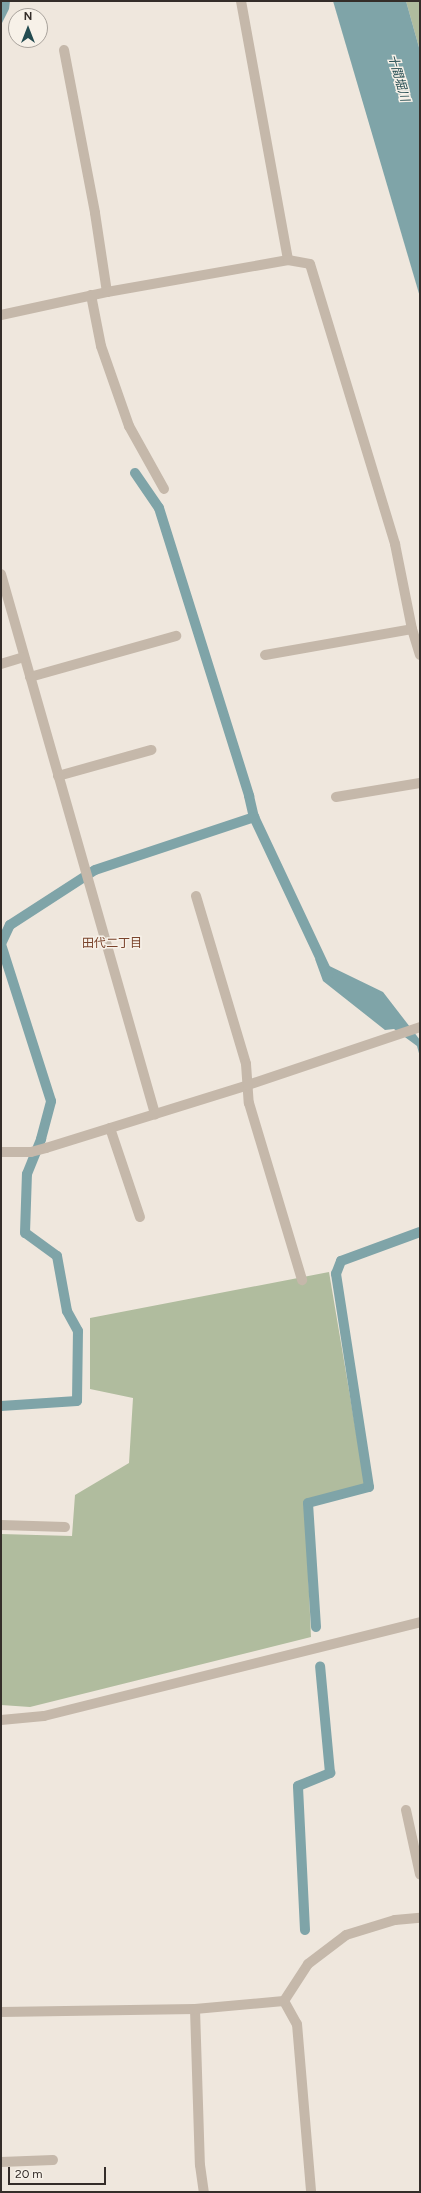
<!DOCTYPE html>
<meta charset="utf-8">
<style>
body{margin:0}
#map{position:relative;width:421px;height:2193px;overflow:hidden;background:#efe7dd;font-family:Figtree,"Noto Sans JP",sans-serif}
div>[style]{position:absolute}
.green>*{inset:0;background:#b0bc9e}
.water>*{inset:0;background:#7fa4a8}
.stream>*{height:10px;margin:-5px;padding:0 5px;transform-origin:5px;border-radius:5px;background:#7fa4a8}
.lane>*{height:10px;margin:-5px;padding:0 5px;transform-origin:5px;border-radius:5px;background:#c5b8aa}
.street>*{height:10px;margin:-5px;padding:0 5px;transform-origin:5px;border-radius:5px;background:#c5b8aa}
span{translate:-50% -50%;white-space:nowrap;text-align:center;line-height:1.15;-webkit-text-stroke:3px #f7f1e8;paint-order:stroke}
.water-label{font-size:12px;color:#234b50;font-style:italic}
.neighbourhood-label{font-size:12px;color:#79432b}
.frame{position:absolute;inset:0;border:2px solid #342d29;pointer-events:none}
.north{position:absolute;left:8px;top:8px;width:40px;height:40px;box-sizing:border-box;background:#f7f1e8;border:1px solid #a9a39c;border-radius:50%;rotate:0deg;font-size:11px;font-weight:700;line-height:16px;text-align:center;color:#342d29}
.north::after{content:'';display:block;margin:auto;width:14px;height:18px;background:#234b50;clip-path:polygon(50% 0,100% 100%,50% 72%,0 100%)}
.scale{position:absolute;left:8px;top:2167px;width:98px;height:18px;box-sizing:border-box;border:2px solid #342d29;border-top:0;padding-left:5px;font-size:12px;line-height:14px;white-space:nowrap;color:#342d29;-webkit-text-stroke:3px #f7f1e8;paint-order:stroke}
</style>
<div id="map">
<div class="green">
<i style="clip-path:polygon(406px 1px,420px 1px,420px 51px)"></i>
<i style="clip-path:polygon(329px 1272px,365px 1485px,305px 1500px,311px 1637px,30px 1707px,1px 1705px,1px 1534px,72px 1536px,75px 1495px,129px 1463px,133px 1398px,90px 1389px,90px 1318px)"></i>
</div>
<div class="water">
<i style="clip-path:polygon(1px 1px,10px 1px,9px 9px,1px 25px)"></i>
<i style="clip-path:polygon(333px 1px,406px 1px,420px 51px,420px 297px)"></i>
<i style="clip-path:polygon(315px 959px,383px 992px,420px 1040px,420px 1057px,417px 1046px,394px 1029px,385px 1030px,323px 981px)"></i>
</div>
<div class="stream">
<i style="left:135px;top:473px;width:42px;rotate:55.6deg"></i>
<i style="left:159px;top:508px;width:302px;rotate:72.6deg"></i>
<i style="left:249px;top:796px;width:22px;rotate:77deg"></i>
<i style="left:1px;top:944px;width:21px;rotate:-65deg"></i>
<i style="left:10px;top:925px;width:101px;rotate:-32.9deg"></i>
<i style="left:95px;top:870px;width:168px;rotate:-18.4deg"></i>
<i style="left:254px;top:817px;width:174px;rotate:64.8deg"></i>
<i style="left:1px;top:1406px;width:76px;rotate:-3.8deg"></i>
<i style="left:77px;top:1401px;width:70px;rotate:-89.2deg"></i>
<i style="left:78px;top:1331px;width:23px;rotate:-119deg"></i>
<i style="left:67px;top:1311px;width:56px;rotate:-100.3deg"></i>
<i style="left:57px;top:1256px;width:39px;rotate:-144deg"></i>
<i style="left:25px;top:1233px;width:59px;rotate:-88.1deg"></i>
<i style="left:27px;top:1174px;width:38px;rotate:-68deg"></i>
<i style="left:41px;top:1139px;width:39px;rotate:-75deg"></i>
<i style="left:51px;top:1101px;width:165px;rotate:-107.7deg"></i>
<i style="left:316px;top:1627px;width:124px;rotate:-93.7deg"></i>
<i style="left:308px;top:1503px;width:63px;rotate:-14.7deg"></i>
<i style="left:369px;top:1487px;width:216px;rotate:-98.8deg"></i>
<i style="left:336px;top:1274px;width:14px;rotate:-69deg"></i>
<i style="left:341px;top:1261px;width:84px;rotate:-20.2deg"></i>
<i style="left:305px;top:1930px;width:144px;rotate:-92.8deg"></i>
<i style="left:298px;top:1786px;width:35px;rotate:-22deg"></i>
<i style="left:330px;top:1773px;width:107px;rotate:-95.3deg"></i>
</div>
<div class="lane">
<i style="left:284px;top:2001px;width:26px;rotate:61deg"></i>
<i style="left:297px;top:2024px;width:169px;rotate:85.2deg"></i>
</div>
<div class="street">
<i style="left:241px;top:1px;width:263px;rotate:79.7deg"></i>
<i style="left:64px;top:50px;width:166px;rotate:79.2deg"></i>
<i style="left:95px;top:213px;width:80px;rotate:81.4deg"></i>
<i style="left:91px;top:295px;width:52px;rotate:78.9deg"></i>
<i style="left:101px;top:346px;width:85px;rotate:70.7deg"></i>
<i style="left:129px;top:426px;width:72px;rotate:60.9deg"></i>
<i style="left:1px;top:315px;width:108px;rotate:-12.2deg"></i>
<i style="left:107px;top:292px;width:184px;rotate:-10deg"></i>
<i style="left:288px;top:260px;width:22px;rotate:10deg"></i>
<i style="left:310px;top:264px;width:293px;rotate:73.1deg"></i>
<i style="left:395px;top:544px;width:87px;rotate:78.7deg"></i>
<i style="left:412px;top:629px;width:27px;rotate:73deg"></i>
<i style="left:1px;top:574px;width:562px;rotate:74.08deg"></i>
<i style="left:265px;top:655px;width:149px;rotate:-10deg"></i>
<i style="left:1px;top:664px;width:24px;rotate:-17deg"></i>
<i style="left:30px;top:677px;width:152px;rotate:-15.7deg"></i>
<i style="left:58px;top:776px;width:97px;rotate:-15.6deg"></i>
<i style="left:336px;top:797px;width:85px;rotate:-9.5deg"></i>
<i style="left:196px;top:896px;width:175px;rotate:73.4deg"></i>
<i style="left:246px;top:1064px;width:39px;rotate:86deg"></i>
<i style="left:249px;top:1103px;width:185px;rotate:73.3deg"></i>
<i style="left:110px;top:1128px;width:94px;rotate:71.4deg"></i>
<i style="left:1px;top:1152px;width:30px"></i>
<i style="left:31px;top:1152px;width:16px;rotate:-15deg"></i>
<i style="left:46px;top:1148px;width:212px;rotate:-17.3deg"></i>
<i style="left:248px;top:1085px;width:182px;rotate:-18.6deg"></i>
<i style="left:1px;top:1525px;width:64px;rotate:1.8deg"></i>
<i style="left:1px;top:1720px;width:43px;rotate:-5.3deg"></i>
<i style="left:44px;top:1716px;width:388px;rotate:-14deg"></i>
<i style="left:406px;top:1810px;width:66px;rotate:77.7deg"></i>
<i style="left:195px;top:2009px;width:156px;rotate:88.2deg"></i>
<i style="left:200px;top:2165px;width:27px;rotate:82deg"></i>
<i style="left:1px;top:2012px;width:194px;rotate:-0.9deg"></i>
<i style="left:195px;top:2009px;width:89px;rotate:-5.1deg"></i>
<i style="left:284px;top:2001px;width:44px;rotate:-57deg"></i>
<i style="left:308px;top:1964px;width:48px;rotate:-37.3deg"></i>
<i style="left:346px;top:1935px;width:51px;rotate:-17deg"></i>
<i style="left:395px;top:1920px;width:25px;rotate:-5deg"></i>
<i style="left:1px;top:2162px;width:52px;rotate:-2.2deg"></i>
</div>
<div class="water-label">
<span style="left:398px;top:78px;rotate:74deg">十間堀川</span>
</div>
<div class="neighbourhood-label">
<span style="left:112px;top:944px">田代二丁目</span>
</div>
<div class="frame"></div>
<div class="north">N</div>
<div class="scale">20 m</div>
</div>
